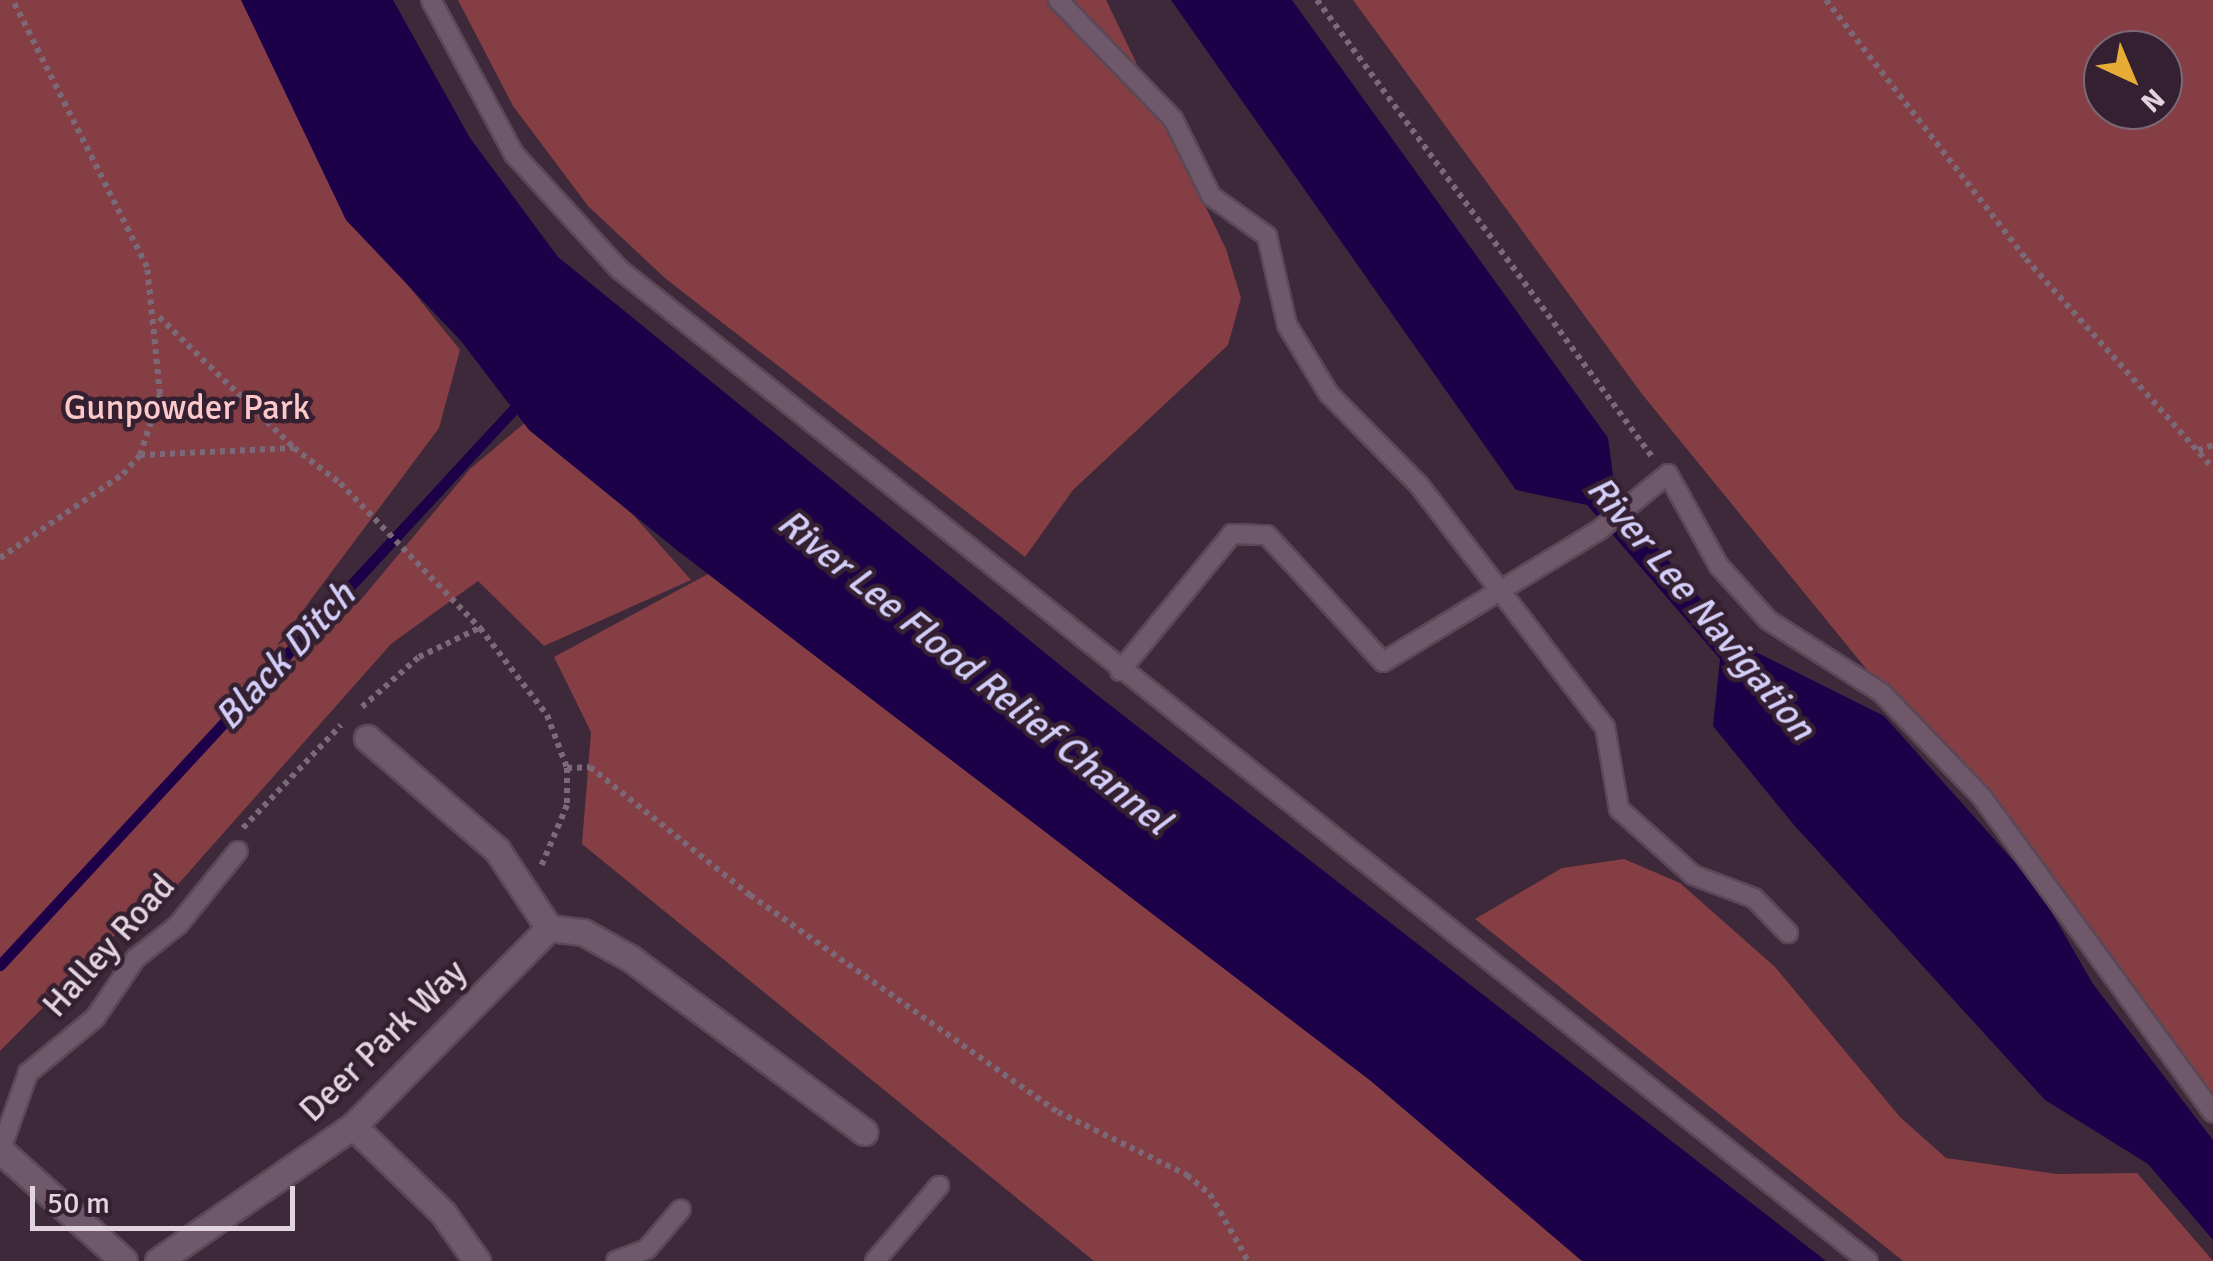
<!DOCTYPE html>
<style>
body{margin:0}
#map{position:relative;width:2213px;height:1261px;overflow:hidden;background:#3e293a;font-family:Signika,sans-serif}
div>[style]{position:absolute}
.green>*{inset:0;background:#843e44}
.water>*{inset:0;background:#1c0048}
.stream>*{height:11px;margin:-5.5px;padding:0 5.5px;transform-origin:5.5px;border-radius:5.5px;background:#1c0048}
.path>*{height:6px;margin-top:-3px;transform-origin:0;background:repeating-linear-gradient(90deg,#7b6978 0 5px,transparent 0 10px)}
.roads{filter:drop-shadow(2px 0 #5a4856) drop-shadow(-2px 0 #5a4856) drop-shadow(0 2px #5a4856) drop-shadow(0 -2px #5a4856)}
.lane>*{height:18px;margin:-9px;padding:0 9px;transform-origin:9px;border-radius:9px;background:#70586b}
.street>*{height:25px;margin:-12.5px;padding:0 12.5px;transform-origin:12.5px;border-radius:12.5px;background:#70586b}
span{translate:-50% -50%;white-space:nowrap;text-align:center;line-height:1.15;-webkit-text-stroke:9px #342030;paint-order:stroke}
.park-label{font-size:35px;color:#fcc8ca}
.street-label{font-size:35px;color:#e2d4df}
.water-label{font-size:38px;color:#d3cef9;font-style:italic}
.north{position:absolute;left:2083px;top:30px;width:100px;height:100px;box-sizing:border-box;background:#342030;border:2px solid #7a6876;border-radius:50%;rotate:136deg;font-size:28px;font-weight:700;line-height:40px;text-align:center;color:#e2d4df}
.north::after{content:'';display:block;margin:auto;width:35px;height:45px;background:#e6ac36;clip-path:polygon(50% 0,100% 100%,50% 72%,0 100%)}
.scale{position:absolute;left:30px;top:1186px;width:265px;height:45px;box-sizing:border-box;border:5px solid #e2d4df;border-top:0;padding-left:12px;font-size:30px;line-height:35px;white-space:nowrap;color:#e2d4df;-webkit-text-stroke:8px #342030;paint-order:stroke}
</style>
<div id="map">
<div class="green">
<i style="clip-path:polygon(0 0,249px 0,354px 218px,460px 350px,439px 428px,277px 645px,358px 603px,470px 469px,540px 410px,691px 580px,544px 646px,478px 581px,391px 644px,157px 908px,116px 934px,0 1051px)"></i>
<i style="clip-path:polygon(458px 0,1106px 0,1226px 249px,1241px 298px,1228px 345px,1073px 490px,1025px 557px,666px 279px,588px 206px,513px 106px)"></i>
<i style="clip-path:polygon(evenodd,1353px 0,2213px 0,2213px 1094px,1642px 394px,1353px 0,2103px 50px,2163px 50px,2163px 110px,2103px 110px,2103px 50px)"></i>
<i style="clip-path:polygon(708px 574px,1371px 1081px,1582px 1261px,1094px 1261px,582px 844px,591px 732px,554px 657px)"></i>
<i style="clip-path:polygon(1624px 859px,1680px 883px,1775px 967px,1900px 1117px,1946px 1158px,2057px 1174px,2137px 1173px,2213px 1261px,1903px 1261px,1475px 919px,1562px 868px)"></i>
</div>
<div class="water">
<i style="clip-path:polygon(241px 0,393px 0,470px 138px,558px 257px,1097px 695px,1826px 1261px,1582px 1261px,1371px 1081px,678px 551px,529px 430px,461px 341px,346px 220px)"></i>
<i style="clip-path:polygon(1171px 0,1292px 0,1608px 438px,1616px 498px,1738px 643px,1884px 716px,2037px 887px,2093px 984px,2213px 1140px,2213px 1240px,2148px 1164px,2045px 1100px,1794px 825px,1713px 726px,1720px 659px,1587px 505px,1516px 490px)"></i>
</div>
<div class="stream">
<i style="left:0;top:965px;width:771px;rotate:-47.26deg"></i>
</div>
<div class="path">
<i style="left:1317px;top:0;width:568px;rotate:53.74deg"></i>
<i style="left:1826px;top:0;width:327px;rotate:52.3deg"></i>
<i style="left:2026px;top:259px;width:280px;rotate:48.2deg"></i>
<i style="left:159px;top:317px;width:188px;rotate:44.1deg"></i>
<i style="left:2198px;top:450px;width:16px;rotate:-18deg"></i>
<i style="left:140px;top:455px;width:154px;rotate:-2.6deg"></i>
<i style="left:294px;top:448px;width:58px;rotate:37.3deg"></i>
<i style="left:340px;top:483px;width:202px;rotate:46deg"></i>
<i style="left:480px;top:628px;width:110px;rotate:52.4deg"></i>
<i style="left:547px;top:715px;width:57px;rotate:69.3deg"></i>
<i style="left:567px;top:768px;width:37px;rotate:90deg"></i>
<i style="left:567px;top:805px;width:69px;rotate:112.9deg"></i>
<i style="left:0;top:558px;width:149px;rotate:-34.3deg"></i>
<i style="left:123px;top:474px;width:25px;rotate:-48deg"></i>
<i style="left:140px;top:455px;width:64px;rotate:-71.8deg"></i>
<i style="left:160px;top:394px;width:128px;rotate:-95.8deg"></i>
<i style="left:147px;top:267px;width:299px;rotate:-116.7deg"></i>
<i style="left:362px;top:707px;width:76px;rotate:-41.3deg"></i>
<i style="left:419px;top:657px;width:67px;rotate:-25.8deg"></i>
<i style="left:567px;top:768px;width:23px;rotate:-2deg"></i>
<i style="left:590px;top:767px;width:205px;rotate:38.7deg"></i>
<i style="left:750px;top:895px;width:377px;rotate:35.2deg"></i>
<i style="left:1058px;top:1112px;width:144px;rotate:26deg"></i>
<i style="left:1187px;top:1175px;width:30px;rotate:40deg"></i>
<i style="left:1210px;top:1194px;width:77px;rotate:60.4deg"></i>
<i style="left:243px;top:828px;width:142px;rotate:-46.4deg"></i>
</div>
<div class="roads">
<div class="lane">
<i style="left:431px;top:0;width:175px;rotate:61.7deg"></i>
<i style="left:514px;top:154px;width:156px;rotate:47.6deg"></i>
<i style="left:619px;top:269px;width:1595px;rotate:38.46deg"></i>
<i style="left:1058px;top:0;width:165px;rotate:46deg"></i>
<i style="left:1173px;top:119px;width:86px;rotate:63.7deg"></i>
<i style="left:1211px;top:196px;width:69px;rotate:35.5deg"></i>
<i style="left:1267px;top:236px;width:91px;rotate:77.3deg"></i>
<i style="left:1287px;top:325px;width:81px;rotate:58.7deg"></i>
<i style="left:1329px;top:394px;width:128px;rotate:45.3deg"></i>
<i style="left:1419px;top:485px;width:305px;rotate:52.5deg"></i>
<i style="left:1605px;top:727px;width:83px;rotate:80.3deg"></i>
<i style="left:1619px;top:809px;width:99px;rotate:41.7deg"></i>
<i style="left:1693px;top:875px;width:65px;rotate:20.7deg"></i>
<i style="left:1754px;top:898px;width:49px;rotate:45.8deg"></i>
<i style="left:1120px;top:671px;width:177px;rotate:-50.7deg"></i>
<i style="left:1232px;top:534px;width:35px;rotate:2deg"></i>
<i style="left:1267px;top:535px;width:172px;rotate:47.6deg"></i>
<i style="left:1383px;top:662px;width:252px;rotate:-31.4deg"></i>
<i style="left:1598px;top:531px;width:90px;rotate:-39.2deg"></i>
<i style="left:1668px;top:474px;width:105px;rotate:61deg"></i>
<i style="left:1719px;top:566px;width:73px;rotate:47.8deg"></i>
<i style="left:1768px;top:620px;width:135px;rotate:32.6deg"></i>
<i style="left:1882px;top:693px;width:144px;rotate:46.1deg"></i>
<i style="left:1982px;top:797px;width:391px;rotate:53.8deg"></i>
<i style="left:1px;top:1149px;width:81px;rotate:-70.4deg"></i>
<i style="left:28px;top:1073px;width:87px;rotate:-39.4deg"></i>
<i style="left:95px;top:1018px;width:73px;rotate:-55.7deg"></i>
<i style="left:136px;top:958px;width:53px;rotate:-38.2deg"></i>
<i style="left:178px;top:925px;width:95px;rotate:-51deg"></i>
<i style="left:616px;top:1261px;width:33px;rotate:-21deg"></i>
<i style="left:647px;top:1249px;width:52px;rotate:-49.6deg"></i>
<i style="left:875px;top:1261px;width:99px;rotate:-49.5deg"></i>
</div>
<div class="street">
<i style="left:367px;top:738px;width:172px;rotate:40.7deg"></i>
<i style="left:497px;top:850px;width:94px;rotate:56.3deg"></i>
<i style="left:353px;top:1126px;width:125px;rotate:44deg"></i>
<i style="left:443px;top:1213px;width:59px;rotate:54.7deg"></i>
<i style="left:0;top:1150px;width:166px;rotate:41.8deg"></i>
<i style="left:158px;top:1261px;width:237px;rotate:-34.7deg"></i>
<i style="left:353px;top:1126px;width:279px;rotate:-45.3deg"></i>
<i style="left:549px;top:928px;width:34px;rotate:7deg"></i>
<i style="left:583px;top:932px;width:54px;rotate:29deg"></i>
<i style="left:630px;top:958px;width:292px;rotate:36.6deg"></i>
</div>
</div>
<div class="park-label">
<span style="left:187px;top:408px">Gunpowder Park</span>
</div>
<div class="street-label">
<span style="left:109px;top:946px;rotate:-48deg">Halley Road</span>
<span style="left:383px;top:1041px;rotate:-44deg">Deer Park Way</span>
</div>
<div class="water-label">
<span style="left:1701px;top:608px;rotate:50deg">River Lee Navigation</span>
<span style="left:285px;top:656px;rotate:-47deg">Black Ditch</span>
<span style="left:974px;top:672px;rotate:39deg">River Lee Flood Relief Channel</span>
</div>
<div class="north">N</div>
<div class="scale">50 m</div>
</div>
